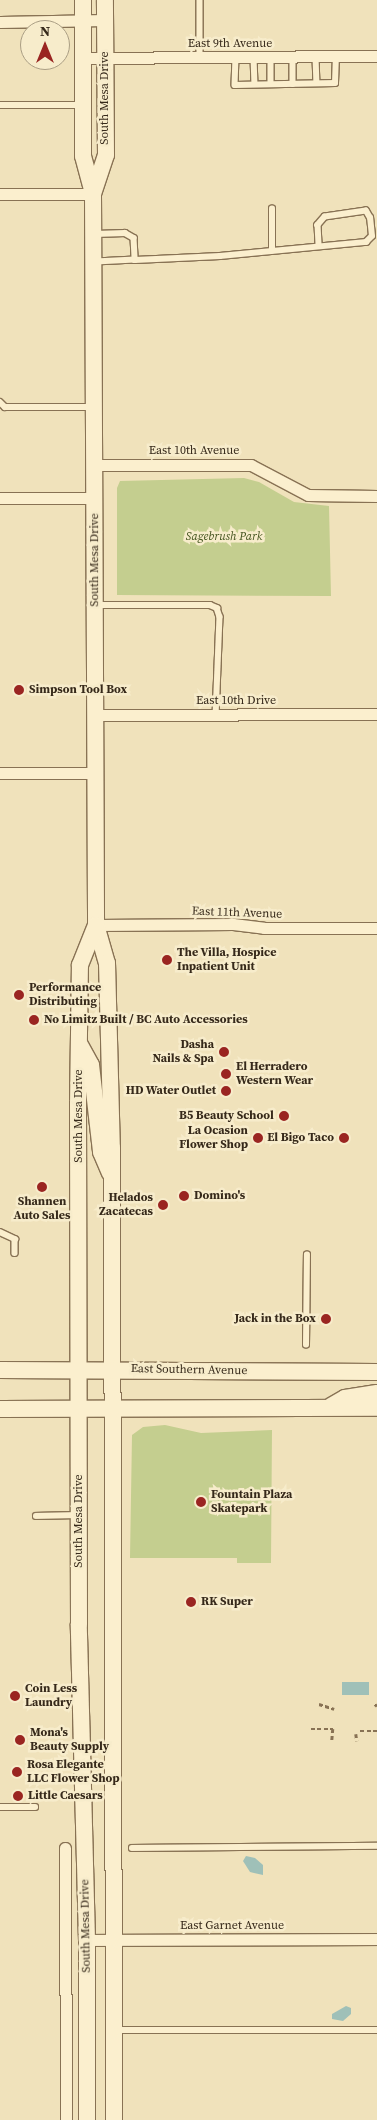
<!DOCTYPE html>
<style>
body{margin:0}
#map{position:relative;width:377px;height:2120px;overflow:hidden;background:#f0e2bb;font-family:"Source Serif 4",serif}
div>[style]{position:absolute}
.green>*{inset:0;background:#c4ce8f}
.water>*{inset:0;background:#9fc0b8}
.path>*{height:2.5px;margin-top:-1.25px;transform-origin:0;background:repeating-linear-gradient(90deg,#887254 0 4px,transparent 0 6.5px)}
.roads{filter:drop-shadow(1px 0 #887254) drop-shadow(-1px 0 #887254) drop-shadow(0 1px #887254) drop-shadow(0 -1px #887254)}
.service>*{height:5.5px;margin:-2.75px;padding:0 2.75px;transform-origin:2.75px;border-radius:2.75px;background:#fbefce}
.minor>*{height:11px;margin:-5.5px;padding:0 5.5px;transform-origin:5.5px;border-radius:5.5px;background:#fbefce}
.secondary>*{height:16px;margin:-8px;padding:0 8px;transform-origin:8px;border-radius:8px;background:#fbefce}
.dots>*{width:14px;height:14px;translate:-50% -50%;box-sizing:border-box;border:2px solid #f7eccb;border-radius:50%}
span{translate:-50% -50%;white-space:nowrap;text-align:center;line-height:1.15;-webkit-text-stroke:5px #f7eccb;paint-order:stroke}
.street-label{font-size:12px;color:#36291a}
.park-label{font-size:12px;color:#44541f;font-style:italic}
.poi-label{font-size:12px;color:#36291a;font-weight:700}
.left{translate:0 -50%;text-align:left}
.right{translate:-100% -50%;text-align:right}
.north{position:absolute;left:20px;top:20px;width:50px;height:50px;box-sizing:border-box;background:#f7eccb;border:1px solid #aa9e84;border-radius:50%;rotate:0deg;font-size:14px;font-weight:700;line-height:20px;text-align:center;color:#36291a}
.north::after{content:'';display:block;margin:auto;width:18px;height:22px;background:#9a2521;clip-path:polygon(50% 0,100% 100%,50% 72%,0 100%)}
</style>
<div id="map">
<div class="green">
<i style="clip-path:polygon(244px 478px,259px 482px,294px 502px,329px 506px,331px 596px,117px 595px,117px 488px,120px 481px)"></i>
<i style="clip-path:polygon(165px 1425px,201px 1433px,272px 1430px,271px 1563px,237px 1563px,237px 1558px,130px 1558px,132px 1435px,143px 1427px)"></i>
</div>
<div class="water">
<i style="clip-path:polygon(369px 1682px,369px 1695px,342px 1695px,342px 1682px)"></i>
<i style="clip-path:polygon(246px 1856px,255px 1858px,263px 1865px,263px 1875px,250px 1872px,243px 1861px)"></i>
<i style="clip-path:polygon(346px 2006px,351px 2008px,351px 2014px,343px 2021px,332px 2019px,332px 2014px)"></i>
</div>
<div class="path">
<i style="left:319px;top:1704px;width:16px;rotate:18deg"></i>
<i style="left:375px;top:1704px;width:3px;rotate:45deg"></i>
<i style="left:311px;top:1729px;width:22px"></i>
<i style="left:333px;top:1729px;width:12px;rotate:95deg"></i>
<i style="left:360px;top:1731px;width:17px"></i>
<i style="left:356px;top:1734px;width:7px;rotate:82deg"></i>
</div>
<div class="roads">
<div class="service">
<i style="left:200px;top:0;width:57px;rotate:90deg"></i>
<i style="left:236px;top:57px;width:28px;rotate:92deg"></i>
<i style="left:235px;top:85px;width:100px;rotate:-1.1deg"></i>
<i style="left:335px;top:83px;width:27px;rotate:-88deg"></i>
<i style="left:254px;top:57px;width:27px;rotate:88deg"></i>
<i style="left:271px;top:57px;width:27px;rotate:90deg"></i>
<i style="left:293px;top:57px;width:27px;rotate:90deg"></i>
<i style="left:316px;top:57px;width:26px;rotate:88deg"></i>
<i style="left:0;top:105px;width:82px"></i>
<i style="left:95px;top:234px;width:30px;rotate:-2deg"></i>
<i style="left:125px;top:233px;width:10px;rotate:29deg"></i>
<i style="left:134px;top:238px;width:22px;rotate:87deg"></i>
<i style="left:135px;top:260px;width:39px;rotate:177deg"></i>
<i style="left:272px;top:251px;width:42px;rotate:-90deg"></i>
<i style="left:135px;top:260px;width:85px;rotate:-2.7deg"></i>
<i style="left:220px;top:256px;width:147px;rotate:-5.5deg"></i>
<i style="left:366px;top:242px;width:8px;rotate:-45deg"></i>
<i style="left:372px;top:236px;width:18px;rotate:-96deg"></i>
<i style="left:370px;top:218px;width:8px;rotate:-120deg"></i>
<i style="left:366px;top:211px;width:41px;rotate:171.7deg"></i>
<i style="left:325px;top:217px;width:11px;rotate:131deg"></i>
<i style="left:318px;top:225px;width:21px;rotate:87deg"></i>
<i style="left:0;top:402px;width:7px;rotate:45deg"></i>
<i style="left:5px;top:407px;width:88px"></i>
<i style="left:97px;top:605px;width:113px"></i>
<i style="left:210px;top:605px;width:8px;rotate:23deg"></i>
<i style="left:217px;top:608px;width:9px;rotate:72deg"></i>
<i style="left:220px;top:617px;width:98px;rotate:92.3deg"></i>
<i style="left:0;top:1232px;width:17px;rotate:25deg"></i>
<i style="left:15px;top:1239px;width:14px;rotate:90deg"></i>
<i style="left:306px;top:1345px;width:90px;rotate:-89.4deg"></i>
<i style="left:36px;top:1516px;width:40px;rotate:-1.4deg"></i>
<i style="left:0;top:1807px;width:35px"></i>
<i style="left:132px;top:1848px;width:245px;rotate:-0.5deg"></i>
<i style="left:116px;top:2030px;width:261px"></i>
</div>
<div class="minor">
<i style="left:0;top:22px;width:105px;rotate:-1.1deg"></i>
<i style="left:83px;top:58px;width:294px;rotate:-0.4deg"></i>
<i style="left:0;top:194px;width:93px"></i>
<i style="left:94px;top:465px;width:157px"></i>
<i style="left:251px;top:465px;width:64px;rotate:27.8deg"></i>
<i style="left:308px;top:495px;width:69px;rotate:0.8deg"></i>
<i style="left:0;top:498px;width:94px"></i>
<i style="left:95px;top:715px;width:282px;rotate:-0.2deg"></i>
<i style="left:0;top:773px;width:95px"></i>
<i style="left:96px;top:925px;width:137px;rotate:-0.4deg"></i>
<i style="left:233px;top:924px;width:31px;rotate:7deg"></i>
<i style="left:264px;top:928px;width:113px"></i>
<i style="left:65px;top:1848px;width:272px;rotate:89.8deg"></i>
<i style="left:87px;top:1940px;width:290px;rotate:-0.2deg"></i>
</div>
<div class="secondary">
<i style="left:83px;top:0;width:156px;rotate:90deg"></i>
<i style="left:83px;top:156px;width:39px;rotate:75deg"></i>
<i style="left:93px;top:194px;width:731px;rotate:89.76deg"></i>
<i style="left:96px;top:925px;width:40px;rotate:74deg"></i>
<i style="left:107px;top:963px;width:185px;rotate:88.5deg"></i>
<i style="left:112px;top:1148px;width:972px;rotate:89.88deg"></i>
<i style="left:93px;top:194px;width:41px;rotate:-71.6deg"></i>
<i style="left:106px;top:155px;width:155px;rotate:-90.4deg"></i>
<i style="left:80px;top:1045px;width:23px;rotate:61deg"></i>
<i style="left:91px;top:1065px;width:88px;rotate:83.4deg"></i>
<i style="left:101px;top:1152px;width:23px;rotate:67deg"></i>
<i style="left:0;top:1370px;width:377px;rotate:0.3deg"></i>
<i style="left:331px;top:1406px;width:16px;rotate:-30deg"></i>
<i style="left:345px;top:1398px;width:32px;rotate:-9deg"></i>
<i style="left:0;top:1409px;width:377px;rotate:-0.2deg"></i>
<i style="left:87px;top:2120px;width:180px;rotate:-90deg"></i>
<i style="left:87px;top:1940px;width:316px;rotate:-91.5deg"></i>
<i style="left:79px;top:1624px;width:519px;rotate:-90.11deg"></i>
<i style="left:78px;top:1105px;width:140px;rotate:-89.2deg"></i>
<i style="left:80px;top:965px;width:43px;rotate:-68.2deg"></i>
</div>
</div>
<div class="dots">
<i style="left:19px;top:690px;background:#9a2521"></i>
<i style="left:167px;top:960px;background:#9a2521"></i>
<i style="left:19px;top:995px;background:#9a2521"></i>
<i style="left:34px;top:1020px;background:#9a2521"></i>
<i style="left:224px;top:1052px;background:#9a2521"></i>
<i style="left:226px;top:1074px;background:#9a2521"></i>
<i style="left:226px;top:1091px;background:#9a2521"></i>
<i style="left:284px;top:1116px;background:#9a2521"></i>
<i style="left:258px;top:1138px;background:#9a2521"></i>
<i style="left:344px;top:1138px;background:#9a2521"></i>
<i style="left:42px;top:1187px;background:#9a2521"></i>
<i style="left:184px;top:1196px;background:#9a2521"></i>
<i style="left:163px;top:1205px;background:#9a2521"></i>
<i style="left:326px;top:1319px;background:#9a2521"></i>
<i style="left:201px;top:1502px;background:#9a2521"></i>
<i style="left:191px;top:1602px;background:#9a2521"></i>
<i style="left:15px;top:1696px;background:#9a2521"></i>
<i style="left:20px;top:1740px;background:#9a2521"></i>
<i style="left:17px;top:1772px;background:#9a2521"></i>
<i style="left:18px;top:1796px;background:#9a2521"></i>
</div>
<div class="street-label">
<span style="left:230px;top:44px">East 9th Avenue</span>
<span style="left:105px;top:98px;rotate:-90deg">South Mesa Drive</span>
<span style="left:194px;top:451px">East 10th Avenue</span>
<span style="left:95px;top:560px;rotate:-90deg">South Mesa Drive</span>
<span style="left:236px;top:701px">East 10th Drive</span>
<span style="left:237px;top:913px;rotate:2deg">East 11th Avenue</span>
<span style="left:79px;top:1116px;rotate:-90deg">South Mesa Drive</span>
<span style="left:189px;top:1370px;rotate:1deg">East Southern Avenue</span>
<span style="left:79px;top:1521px;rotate:-90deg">South Mesa Drive</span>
<span style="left:86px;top:1926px;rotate:-91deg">South Mesa Drive</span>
<span style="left:232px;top:1926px">East Garnet Avenue</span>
</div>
<div class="park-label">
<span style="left:224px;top:537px">Sagebrush Park</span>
</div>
<div class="poi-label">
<span class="left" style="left:29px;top:690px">Simpson Tool Box</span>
<span class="left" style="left:177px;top:960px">The Villa, Hospice<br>Inpatient Unit</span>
<span class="left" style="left:29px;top:995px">Performance<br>Distributing</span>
<span class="left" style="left:44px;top:1020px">No Limitz Built / BC Auto Accessories</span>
<span class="right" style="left:214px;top:1052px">Dasha<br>Nails &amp; Spa</span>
<span class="left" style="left:236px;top:1074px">El Herradero<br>Western Wear</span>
<span class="right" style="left:216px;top:1091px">HD Water Outlet</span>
<span class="right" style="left:274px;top:1116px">B5 Beauty School</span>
<span class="right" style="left:248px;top:1138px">La Ocasion<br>Flower Shop</span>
<span class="right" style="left:334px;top:1138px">El Bigo Taco</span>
<span class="left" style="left:194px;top:1196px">Domino's</span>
<span class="right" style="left:153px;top:1205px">Helados<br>Zacatecas</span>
<span style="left:42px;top:1209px">Shannen<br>Auto Sales</span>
<span class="right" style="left:316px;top:1319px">Jack in the Box</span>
<span class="left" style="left:211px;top:1502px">Fountain Plaza<br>Skatepark</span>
<span class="left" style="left:201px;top:1602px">RK Super</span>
<span class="left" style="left:25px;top:1696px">Coin Less<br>Laundry</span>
<span class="left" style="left:30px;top:1740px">Mona's<br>Beauty Supply</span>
<span class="left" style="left:27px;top:1772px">Rosa Elegante<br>LLC Flower Shop</span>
<span class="left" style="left:28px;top:1796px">Little Caesars</span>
</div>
<div class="north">N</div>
</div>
